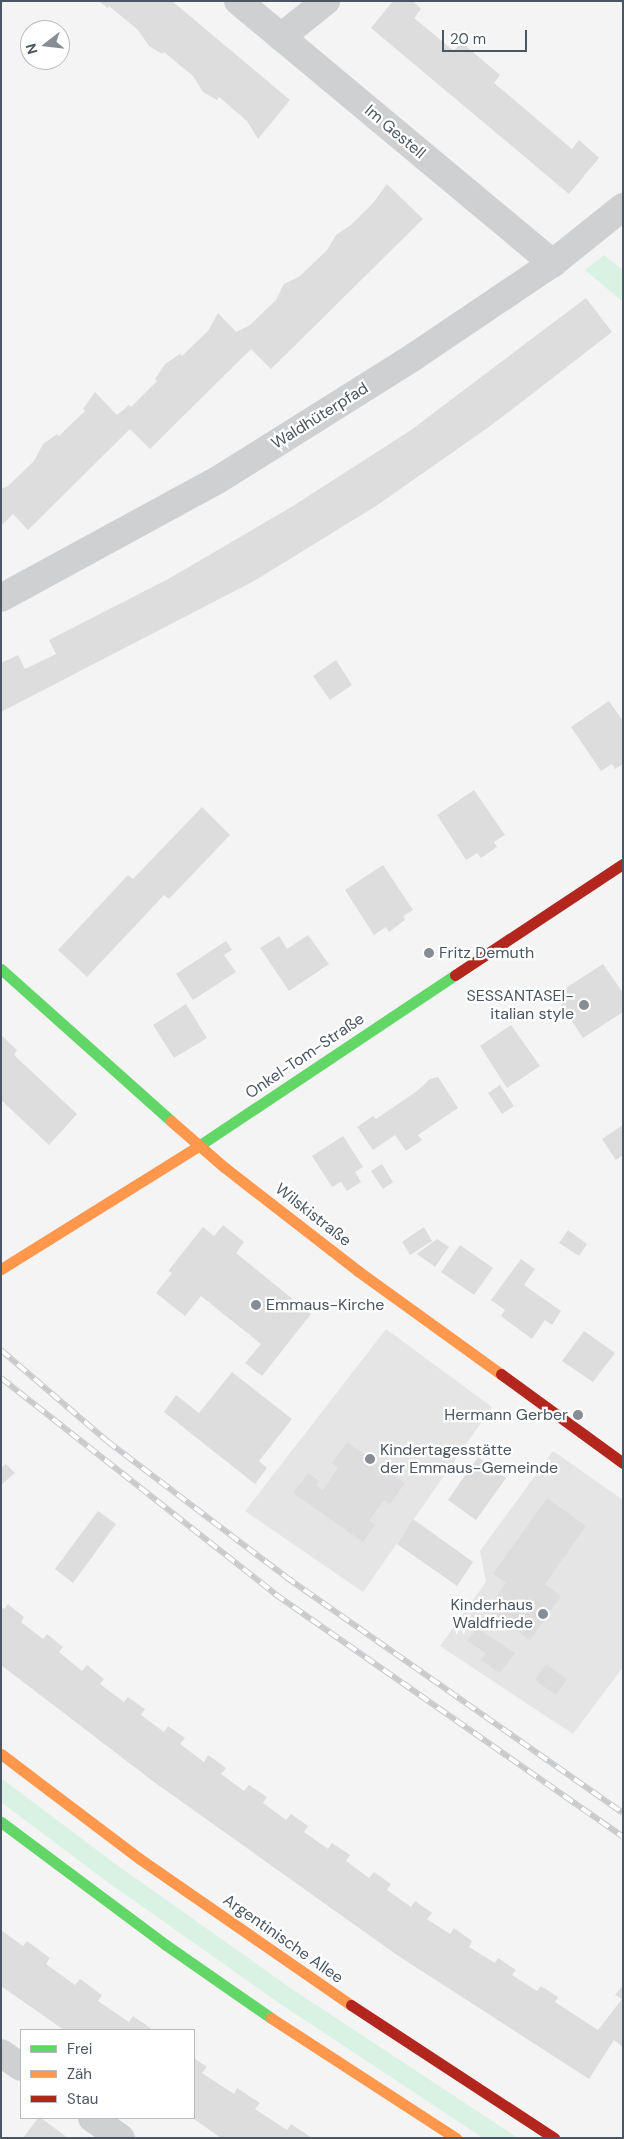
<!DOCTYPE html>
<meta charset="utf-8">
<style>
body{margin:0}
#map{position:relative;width:624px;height:2139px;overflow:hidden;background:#f4f4f4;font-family:"DM Sans",sans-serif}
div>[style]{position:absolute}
.education>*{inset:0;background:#e6e5e6}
.green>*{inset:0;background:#d9f2e3}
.building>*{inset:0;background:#ddddde}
.street>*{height:28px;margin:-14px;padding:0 14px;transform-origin:14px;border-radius:14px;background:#ced0d2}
.fast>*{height:11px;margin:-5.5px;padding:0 5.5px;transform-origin:5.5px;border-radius:5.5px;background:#63d668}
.slow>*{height:11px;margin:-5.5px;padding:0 5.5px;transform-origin:5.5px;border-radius:5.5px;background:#ff974d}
.jam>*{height:11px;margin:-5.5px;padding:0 5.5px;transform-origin:5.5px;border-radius:5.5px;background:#b3261e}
.rail>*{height:5.5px;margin-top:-2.75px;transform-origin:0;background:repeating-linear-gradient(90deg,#fff 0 11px,#c9cacc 0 22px);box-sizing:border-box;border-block:1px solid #c9cacc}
.dots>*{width:14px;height:14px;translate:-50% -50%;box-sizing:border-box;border:2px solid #fff;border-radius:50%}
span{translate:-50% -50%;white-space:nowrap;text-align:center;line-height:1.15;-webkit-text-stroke:4.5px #fff;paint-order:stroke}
.street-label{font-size:16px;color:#4a5661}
.poi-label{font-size:16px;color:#4a5661}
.left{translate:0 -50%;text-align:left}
.right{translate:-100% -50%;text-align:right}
.frame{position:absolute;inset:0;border:2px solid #4a5661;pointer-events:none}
.legend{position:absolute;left:20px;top:2029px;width:175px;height:90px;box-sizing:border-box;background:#fff;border:1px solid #b7bbc0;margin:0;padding:6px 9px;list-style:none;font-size:15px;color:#4a5661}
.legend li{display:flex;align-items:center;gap:10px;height:25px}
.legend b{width:25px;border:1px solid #b7bbc0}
.north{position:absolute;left:20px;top:20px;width:50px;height:50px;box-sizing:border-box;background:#fff;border:1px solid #b7bbc0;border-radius:50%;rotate:254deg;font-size:14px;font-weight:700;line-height:20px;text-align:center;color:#4a5661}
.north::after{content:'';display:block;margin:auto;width:18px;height:22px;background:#868d94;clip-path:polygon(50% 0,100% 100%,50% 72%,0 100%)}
.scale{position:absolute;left:442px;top:30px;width:85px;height:22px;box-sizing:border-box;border:2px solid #4a5661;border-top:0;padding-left:6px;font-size:15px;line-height:18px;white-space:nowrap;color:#4a5661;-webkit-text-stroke:4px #fff;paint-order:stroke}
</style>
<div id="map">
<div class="education">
<i style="clip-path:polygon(386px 1329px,492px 1407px,363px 1592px,245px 1511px)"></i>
<i style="clip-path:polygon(553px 1451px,623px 1500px,623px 1667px,573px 1734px,440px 1646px,486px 1582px,480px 1551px)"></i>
</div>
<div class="green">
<i style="clip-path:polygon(604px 255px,623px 270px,623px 302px,585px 270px)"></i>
<i style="clip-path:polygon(1px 1778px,114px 1863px,289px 1987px,518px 2138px,483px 2138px,279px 2003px,102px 1878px,1px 1802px)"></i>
</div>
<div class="building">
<i style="clip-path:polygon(98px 1px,172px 1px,290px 100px,258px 139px,247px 121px,219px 97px,217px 100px,203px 92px,193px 76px,164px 52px,162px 54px,149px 46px,138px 30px,109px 6px,108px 8px)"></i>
<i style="clip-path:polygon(393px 1px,413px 1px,421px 9px,414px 18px,454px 51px,461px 42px,500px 75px,494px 83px,572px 149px,579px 140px,599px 158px,569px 194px,371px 28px)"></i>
<i style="clip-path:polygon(387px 184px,423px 219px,271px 369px,251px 349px,150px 449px,130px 429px,28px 530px,13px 514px,1px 526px,1px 489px,8px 486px,34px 461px,43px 444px,57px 434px,59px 436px,85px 411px,83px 409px,95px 392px,117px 415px,129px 405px,131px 407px,157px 381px,155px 379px,165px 364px,180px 354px,182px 356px,208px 331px,218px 313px,236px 332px,250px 325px,276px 300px,284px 284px,300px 276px,327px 250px,336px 235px,351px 225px,373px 203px)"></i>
<i style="clip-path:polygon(586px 298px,612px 332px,493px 424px,376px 506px,254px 581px,1px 712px,1px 663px,18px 655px,25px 669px,56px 654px,49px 640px,170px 578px,293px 506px,411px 430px)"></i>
<i style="clip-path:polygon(336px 660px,352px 685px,330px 700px,313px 676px)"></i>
<i style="clip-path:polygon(609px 701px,623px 721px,623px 764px,615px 769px,612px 764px,601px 771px,571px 727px)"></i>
<i style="clip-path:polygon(474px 790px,505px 835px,494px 842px,497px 847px,481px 858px,477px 853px,466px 860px,437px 815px)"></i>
<i style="clip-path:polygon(202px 807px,230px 835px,169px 899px,164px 895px,87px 977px,58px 950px,128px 875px,133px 879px)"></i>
<i style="clip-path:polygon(383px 865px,413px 910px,403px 916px,405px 920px,389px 932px,386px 927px,374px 935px,345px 890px)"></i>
<i style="clip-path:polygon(308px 935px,329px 964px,289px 991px,260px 948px,279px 936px,287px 949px)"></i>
<i style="clip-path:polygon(226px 941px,232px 950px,224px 955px,236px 972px,193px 1000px,176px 974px)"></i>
<i style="clip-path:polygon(603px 964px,623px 993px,623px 1012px,583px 1038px,555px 995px)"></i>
<i style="clip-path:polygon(186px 1004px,207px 1038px,174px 1058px,153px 1025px)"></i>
<i style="clip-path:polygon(511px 1025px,540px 1066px,507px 1088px,480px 1046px)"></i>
<i style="clip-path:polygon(1px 1035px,17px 1050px,14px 1055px,77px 1114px,49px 1145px,1px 1100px)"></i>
<i style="clip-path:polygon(438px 1077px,458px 1108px,418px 1135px,422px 1140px,406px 1151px,395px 1135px,373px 1150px,357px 1127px,373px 1116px,376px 1119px,417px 1091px,430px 1079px)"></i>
<i style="clip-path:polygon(500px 1085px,514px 1106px,502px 1114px,488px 1093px)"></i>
<i style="clip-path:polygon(623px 1125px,623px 1155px,616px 1160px,602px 1139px)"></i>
<i style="clip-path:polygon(343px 1136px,363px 1167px,355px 1172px,361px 1182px,347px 1191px,341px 1182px,332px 1187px,312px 1156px)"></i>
<i style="clip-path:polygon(382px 1164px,393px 1182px,383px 1189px,371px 1171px)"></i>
<i style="clip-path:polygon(223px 1225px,244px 1242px,236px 1253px,311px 1314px,262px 1376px,245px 1363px,261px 1344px,201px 1296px,185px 1316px,156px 1293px,172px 1273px,168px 1271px,203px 1227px,214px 1236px)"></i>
<i style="clip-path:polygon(424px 1227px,432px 1241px,410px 1255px,402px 1242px)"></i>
<i style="clip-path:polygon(568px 1230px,587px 1244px,579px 1256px,559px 1243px)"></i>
<i style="clip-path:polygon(437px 1239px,449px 1247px,435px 1267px,417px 1254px)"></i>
<i style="clip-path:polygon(460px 1245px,493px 1268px,474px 1295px,441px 1272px)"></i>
<i style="clip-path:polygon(521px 1259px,535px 1269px,524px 1285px,561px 1311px,552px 1325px,545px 1320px,532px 1339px,501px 1316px,505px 1310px,491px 1300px)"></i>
<i style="clip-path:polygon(584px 1331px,615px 1353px,593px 1382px,562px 1361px)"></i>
<i style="clip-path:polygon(232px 1372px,292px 1419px,259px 1461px,267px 1468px,255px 1484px,164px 1412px,176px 1395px,199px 1413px)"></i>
<i style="clip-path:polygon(347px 1442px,405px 1483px,390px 1504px,384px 1500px,369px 1521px,375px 1525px,363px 1542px,293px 1493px,308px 1473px,319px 1481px,316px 1485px,323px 1490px,338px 1468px,332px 1463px)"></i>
<i style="clip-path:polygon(478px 1457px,506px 1478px,476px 1520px,448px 1500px)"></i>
<i style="clip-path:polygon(6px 1464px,15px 1473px,1px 1485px,1px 1468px)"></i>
<i style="clip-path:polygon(547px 1498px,586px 1526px,545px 1584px,561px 1596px,530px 1640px,487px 1610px,506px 1583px,493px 1574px)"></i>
<i style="clip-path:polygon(98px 1511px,116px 1524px,73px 1583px,55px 1569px)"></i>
<i style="clip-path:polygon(413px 1519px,473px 1562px,457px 1586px,397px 1544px)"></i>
<i style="clip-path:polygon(8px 1604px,24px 1617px,21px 1622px,43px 1639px,47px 1634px,63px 1647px,59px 1652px,82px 1671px,87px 1665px,104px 1679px,100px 1684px,124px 1702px,128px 1697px,145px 1709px,141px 1715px,164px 1732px,168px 1726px,185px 1738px,180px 1744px,204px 1762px,208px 1755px,226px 1768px,221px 1774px,244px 1791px,249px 1785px,267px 1797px,263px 1803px,286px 1820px,291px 1814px,308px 1826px,304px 1832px,328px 1849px,332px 1843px,350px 1855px,346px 1861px,369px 1878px,374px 1872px,391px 1884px,387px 1890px,411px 1907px,415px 1901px,432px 1913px,427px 1919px,450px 1934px,454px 1928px,472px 1941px,469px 1947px,495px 1963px,498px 1958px,516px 1970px,512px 1975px,537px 1991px,541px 1986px,558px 1997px,555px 2002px,598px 2030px,622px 1999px,615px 1995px,623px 1985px,623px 2047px,614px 2040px,589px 2079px,397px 1955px,154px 1782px,1px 1665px,1px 1607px,4px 1609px)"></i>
<i style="clip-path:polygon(477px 1628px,515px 1653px,500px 1673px,481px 1660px,486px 1653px,467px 1641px)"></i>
<i style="clip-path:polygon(546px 1664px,567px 1679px,556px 1695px,535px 1680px)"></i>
<i style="clip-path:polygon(1px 1930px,23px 1946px,27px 1941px,50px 1958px,46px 1964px,75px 1985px,80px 1979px,102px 1995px,98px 2001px,129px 2022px,133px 2016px,153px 2030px,64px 2030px,1px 1986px)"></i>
<i style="clip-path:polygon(194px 2058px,207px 2067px,202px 2073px,234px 2094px,237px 2088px,260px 2103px,255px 2109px,287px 2130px,291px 2124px,312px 2138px,221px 2138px,194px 2119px)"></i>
<i style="clip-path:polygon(38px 2118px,41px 2118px,68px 2138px,23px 2138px)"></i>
</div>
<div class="street">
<i style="left:238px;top:1px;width:410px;rotate:39.8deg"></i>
<i style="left:281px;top:37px;width:58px;rotate:-38.7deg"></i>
<i style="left:1px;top:598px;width:245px;rotate:-28.6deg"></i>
<i style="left:216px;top:481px;width:235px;rotate:-32.1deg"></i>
<i style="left:415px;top:356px;width:166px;rotate:-34deg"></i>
<i style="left:553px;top:263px;width:90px;rotate:-38.7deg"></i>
<i style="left:1px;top:2053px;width:24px;rotate:35deg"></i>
<i style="left:92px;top:2118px;width:35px;rotate:35deg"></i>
</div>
<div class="fast">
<i style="left:1px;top:969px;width:228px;rotate:41.8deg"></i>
<i style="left:197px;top:1147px;width:310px;rotate:-33.7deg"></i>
<i style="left:1px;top:1822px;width:206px;rotate:36.7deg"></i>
<i style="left:166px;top:1945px;width:128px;rotate:34.8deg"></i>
</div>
<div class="slow">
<i style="left:171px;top:1121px;width:70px;rotate:41deg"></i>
<i style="left:224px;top:1167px;width:170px;rotate:37.8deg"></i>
<i style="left:358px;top:1271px;width:176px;rotate:35.8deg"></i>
<i style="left:1px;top:1269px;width:231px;rotate:-31.9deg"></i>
<i style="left:1px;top:1754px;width:174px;rotate:37.1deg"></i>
<i style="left:140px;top:1859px;width:257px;rotate:34.7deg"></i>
<i style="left:271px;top:2018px;width:221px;rotate:33deg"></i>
</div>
<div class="jam">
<i style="left:455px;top:975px;width:201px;rotate:-33.5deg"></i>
<i style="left:501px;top:1374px;width:151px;rotate:36.1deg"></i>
<i style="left:351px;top:2005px;width:243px;rotate:33.2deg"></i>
</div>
<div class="rail">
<i style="left:1px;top:1350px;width:140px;rotate:40.6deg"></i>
<i style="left:107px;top:1441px;width:225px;rotate:37.2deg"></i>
<i style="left:286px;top:1577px;width:411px;rotate:35deg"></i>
<i style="left:1px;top:1378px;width:349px;rotate:38.2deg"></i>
<i style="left:275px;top:1594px;width:424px;rotate:34.9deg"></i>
</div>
<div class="dots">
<i style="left:429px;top:953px;background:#868d94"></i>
<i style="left:584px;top:1005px;background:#868d94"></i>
<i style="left:256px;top:1305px;background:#868d94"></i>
<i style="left:578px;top:1415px;background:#868d94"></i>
<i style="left:370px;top:1459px;background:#868d94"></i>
<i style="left:543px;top:1614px;background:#868d94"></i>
</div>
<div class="street-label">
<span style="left:395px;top:132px;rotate:40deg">Im Gestell</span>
<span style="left:320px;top:416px;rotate:-32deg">Waldhüterpfad</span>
<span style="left:305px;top:1056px;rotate:-34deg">Onkel-Tom-Straße</span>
<span style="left:313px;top:1215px;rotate:38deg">Wilskistraße</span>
<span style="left:283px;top:1939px;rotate:35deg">Argentinische Allee</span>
</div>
<div class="poi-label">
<span class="left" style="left:439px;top:953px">Fritz Demuth</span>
<span class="right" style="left:574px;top:1005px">SESSANTASEI-<br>italian style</span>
<span class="left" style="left:266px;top:1305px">Emmaus-Kirche</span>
<span class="right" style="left:568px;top:1415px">Hermann Gerber</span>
<span class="left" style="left:380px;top:1459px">Kindertagesstätte<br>der Emmaus-Gemeinde</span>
<span class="right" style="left:533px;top:1614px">Kinderhaus<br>Waldfriede</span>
</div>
<div class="frame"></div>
<ul class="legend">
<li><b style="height:6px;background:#63d668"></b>Frei</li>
<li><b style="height:6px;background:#ff974d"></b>Zäh</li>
<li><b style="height:6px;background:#b3261e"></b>Stau</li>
</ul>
<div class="north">N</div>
<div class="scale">20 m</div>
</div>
